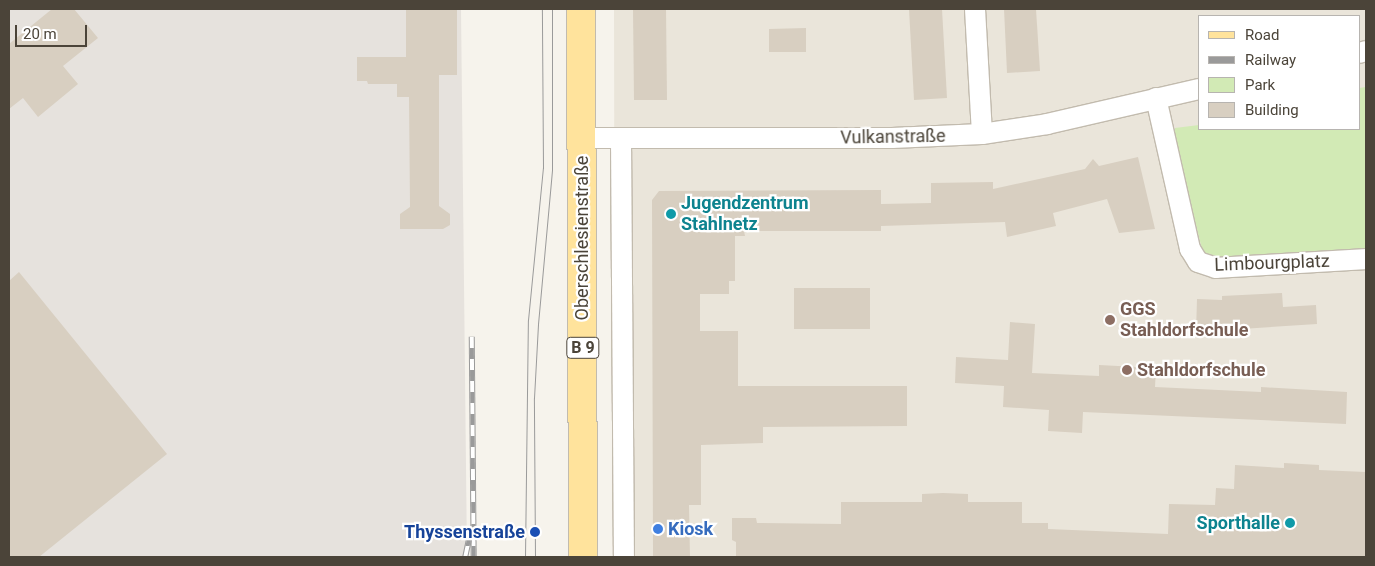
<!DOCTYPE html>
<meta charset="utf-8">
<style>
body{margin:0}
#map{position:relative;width:1375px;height:566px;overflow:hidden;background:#f6f3ec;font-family:Roboto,sans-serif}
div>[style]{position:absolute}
.residential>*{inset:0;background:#eae5da}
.industrial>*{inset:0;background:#e6e2dd}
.green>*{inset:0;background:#d2eab5}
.building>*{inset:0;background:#d8cfc1}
.roads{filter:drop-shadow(1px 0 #c2bbae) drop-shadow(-1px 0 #c2bbae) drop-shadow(0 1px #c2bbae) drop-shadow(0 -1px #c2bbae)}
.street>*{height:20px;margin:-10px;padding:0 10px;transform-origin:10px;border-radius:10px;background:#fff}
.primary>*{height:28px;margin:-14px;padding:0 14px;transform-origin:14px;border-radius:14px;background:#ffe39c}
.tram>*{height:1px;margin:-0.5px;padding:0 0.5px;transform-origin:0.5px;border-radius:0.5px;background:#9a9a9a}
.rail>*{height:5.5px;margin-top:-2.75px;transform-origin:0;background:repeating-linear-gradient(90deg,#fff 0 11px,#9a9a9a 0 22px);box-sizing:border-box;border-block:1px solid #9a9a9a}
.dots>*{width:14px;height:14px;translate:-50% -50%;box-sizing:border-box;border:2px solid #fff;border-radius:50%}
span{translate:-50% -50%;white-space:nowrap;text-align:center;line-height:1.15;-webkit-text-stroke:4.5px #fff;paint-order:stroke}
.shield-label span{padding:1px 4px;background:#fff;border:1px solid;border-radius:4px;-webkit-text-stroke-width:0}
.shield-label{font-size:16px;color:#4b4439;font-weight:700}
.street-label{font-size:18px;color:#4b4439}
.culture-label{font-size:18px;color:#0d838f;font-weight:700}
.left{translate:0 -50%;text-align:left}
.right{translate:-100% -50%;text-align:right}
.education-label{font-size:18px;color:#785e54;font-weight:700}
.shop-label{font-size:18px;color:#366cbe;font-weight:700}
.transit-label{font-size:18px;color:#164399;font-weight:700}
.frame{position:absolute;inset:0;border:10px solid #4b4439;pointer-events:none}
.legend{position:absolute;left:1198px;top:15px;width:162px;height:115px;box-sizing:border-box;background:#fff;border:1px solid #b7b4b0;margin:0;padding:6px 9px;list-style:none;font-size:15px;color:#4b4439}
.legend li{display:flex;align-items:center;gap:10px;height:25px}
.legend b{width:25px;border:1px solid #b7b4b0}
.scale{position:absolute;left:15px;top:25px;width:72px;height:22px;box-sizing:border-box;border:2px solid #4b4439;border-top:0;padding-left:6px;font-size:15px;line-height:18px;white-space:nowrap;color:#4b4439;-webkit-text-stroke:4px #fff;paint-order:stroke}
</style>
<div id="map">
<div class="residential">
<i style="clip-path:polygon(evenodd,614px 9px,1366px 9px,1366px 557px,615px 557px,614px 9px,1199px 16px,1359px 16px,1359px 129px,1199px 129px,1199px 16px)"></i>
</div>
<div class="industrial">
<i style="clip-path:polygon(9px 9px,461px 9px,467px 557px,9px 557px)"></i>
</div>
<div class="green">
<i style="clip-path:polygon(1366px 87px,1366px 249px,1218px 257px,1203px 253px,1175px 142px,1175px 128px,1199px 125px,1199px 129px,1359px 129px,1359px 88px)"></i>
</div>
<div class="building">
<i style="clip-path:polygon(52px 9px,74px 9px,98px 38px,63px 66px,78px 84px,38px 117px,23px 98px,9px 109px,9px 44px)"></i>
<i style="clip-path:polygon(406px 9px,457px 9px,457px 75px,439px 75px,439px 206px,450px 214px,450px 225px,443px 229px,400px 229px,400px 214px,410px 207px,409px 97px,397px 97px,397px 84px,368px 84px,367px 81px,357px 81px,357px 57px,406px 57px)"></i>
<i style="clip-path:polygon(633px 9px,666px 9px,667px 100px,634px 100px)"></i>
<i style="clip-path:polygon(909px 9px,942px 9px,947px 98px,914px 100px)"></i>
<i style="clip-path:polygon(1004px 9px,1036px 9px,1040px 71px,1007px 73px)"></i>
<i style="clip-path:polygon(806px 28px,806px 52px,769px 52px,769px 29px)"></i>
<i style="clip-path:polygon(1138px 157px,1155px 229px,1119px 233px,1107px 199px,1053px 213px,1056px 226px,1007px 237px,1005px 222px,881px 226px,881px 231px,744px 231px,745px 236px,735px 236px,735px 281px,729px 281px,729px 294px,700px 294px,700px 331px,738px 331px,738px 386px,907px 386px,907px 426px,763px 427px,763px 443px,701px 445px,701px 505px,689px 505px,690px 557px,653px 557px,652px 200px,659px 191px,881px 190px,881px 204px,931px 203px,931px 183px,993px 182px,993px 189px,1085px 169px,1093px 159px,1099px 166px)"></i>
<i style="clip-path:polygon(19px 272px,167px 454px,39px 557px,9px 557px,9px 281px)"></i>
<i style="clip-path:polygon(794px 288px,870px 288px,870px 329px,794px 329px)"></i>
<i style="clip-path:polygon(1282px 293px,1283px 307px,1316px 305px,1317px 324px,1196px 332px,1197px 299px,1222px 300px,1222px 296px)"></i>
<i style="clip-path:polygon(1010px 322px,1035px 324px,1032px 373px,1099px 376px,1099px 365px,1156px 368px,1155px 387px,1261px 392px,1261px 387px,1347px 392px,1346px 424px,1083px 412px,1082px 433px,1048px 431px,1049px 410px,1003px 407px,1004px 386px,955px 383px,956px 357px,1008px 360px)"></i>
<i style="clip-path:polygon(1284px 463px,1319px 465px,1319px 470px,1366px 472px,1366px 557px,736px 557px,736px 542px,732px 540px,732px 518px,756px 518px,757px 523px,841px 524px,841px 502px,922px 502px,922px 494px,943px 493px,968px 494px,968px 502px,1022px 502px,1022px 523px,1048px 523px,1048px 529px,1168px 534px,1169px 504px,1215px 505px,1216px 488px,1234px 489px,1235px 465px,1284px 468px)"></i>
</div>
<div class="roads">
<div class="street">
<i style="left:975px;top:9px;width:125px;rotate:86.8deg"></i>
<i style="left:1359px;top:53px;width:7px;rotate:-16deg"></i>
<i style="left:1156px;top:98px;width:155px;rotate:77.3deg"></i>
<i style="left:1190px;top:249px;width:15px;rotate:58deg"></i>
<i style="left:1198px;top:262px;width:19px;rotate:18deg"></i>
<i style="left:1216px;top:268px;width:150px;rotate:-3.4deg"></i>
<i style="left:582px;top:138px;width:310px"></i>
<i style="left:892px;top:138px;width:90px;rotate:-2.5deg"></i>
<i style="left:982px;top:134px;width:66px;rotate:-8.7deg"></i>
<i style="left:1047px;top:124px;width:156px;rotate:-13deg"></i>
<i style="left:621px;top:138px;width:419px;rotate:89.6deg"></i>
</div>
<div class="primary">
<i style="left:581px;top:9px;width:548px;rotate:89.79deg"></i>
</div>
</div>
<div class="tram">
<i style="left:525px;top:557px;width:237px;rotate:-89.3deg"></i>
<i style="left:528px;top:320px;width:153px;rotate:-84.4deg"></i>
<i style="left:543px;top:168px;width:159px;rotate:-90.4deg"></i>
<i style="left:535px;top:557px;width:159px;rotate:-90.4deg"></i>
<i style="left:534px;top:398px;width:74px;rotate:-86.9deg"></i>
<i style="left:538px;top:324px;width:155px;rotate:-84.8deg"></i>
<i style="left:552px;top:170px;width:161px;rotate:-90deg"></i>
</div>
<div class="rail">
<i style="left:472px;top:337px;width:220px;rotate:89.5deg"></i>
<i style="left:465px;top:557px;width:19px;rotate:-78deg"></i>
</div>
<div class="dots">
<i style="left:671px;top:214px;background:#0f9aa8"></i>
<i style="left:1110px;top:320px;background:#8d6e63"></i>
<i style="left:1127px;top:370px;background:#8d6e63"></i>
<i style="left:1290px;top:523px;background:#0f9aa8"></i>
<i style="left:658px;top:529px;background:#3f7fe0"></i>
<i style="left:535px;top:532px;background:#1a4fb4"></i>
</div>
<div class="shield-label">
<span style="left:583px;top:348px">B 9</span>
</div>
<div class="street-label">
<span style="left:893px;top:137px;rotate:-1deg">Vulkanstraße</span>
<span style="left:582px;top:238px;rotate:-90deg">Oberschlesienstraße</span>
<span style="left:1272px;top:263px;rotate:-2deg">Limbourgplatz</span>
</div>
<div class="culture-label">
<span class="left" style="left:681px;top:214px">Jugendzentrum<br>Stahlnetz</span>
<span class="right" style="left:1280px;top:523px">Sporthalle</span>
</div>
<div class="education-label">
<span class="left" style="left:1120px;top:320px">GGS<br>Stahldorfschule</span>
<span class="left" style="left:1137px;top:370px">Stahldorfschule</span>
</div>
<div class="shop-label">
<span class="left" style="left:668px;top:529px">Kiosk</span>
</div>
<div class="transit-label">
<span class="right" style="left:525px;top:532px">Thyssenstraße</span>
</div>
<div class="frame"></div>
<ul class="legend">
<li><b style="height:6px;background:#ffe39c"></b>Road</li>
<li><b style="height:6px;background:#9a9a9a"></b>Railway</li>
<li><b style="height:14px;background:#d2eab5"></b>Park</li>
<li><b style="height:14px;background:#d8cfc1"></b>Building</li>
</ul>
<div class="scale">20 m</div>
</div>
